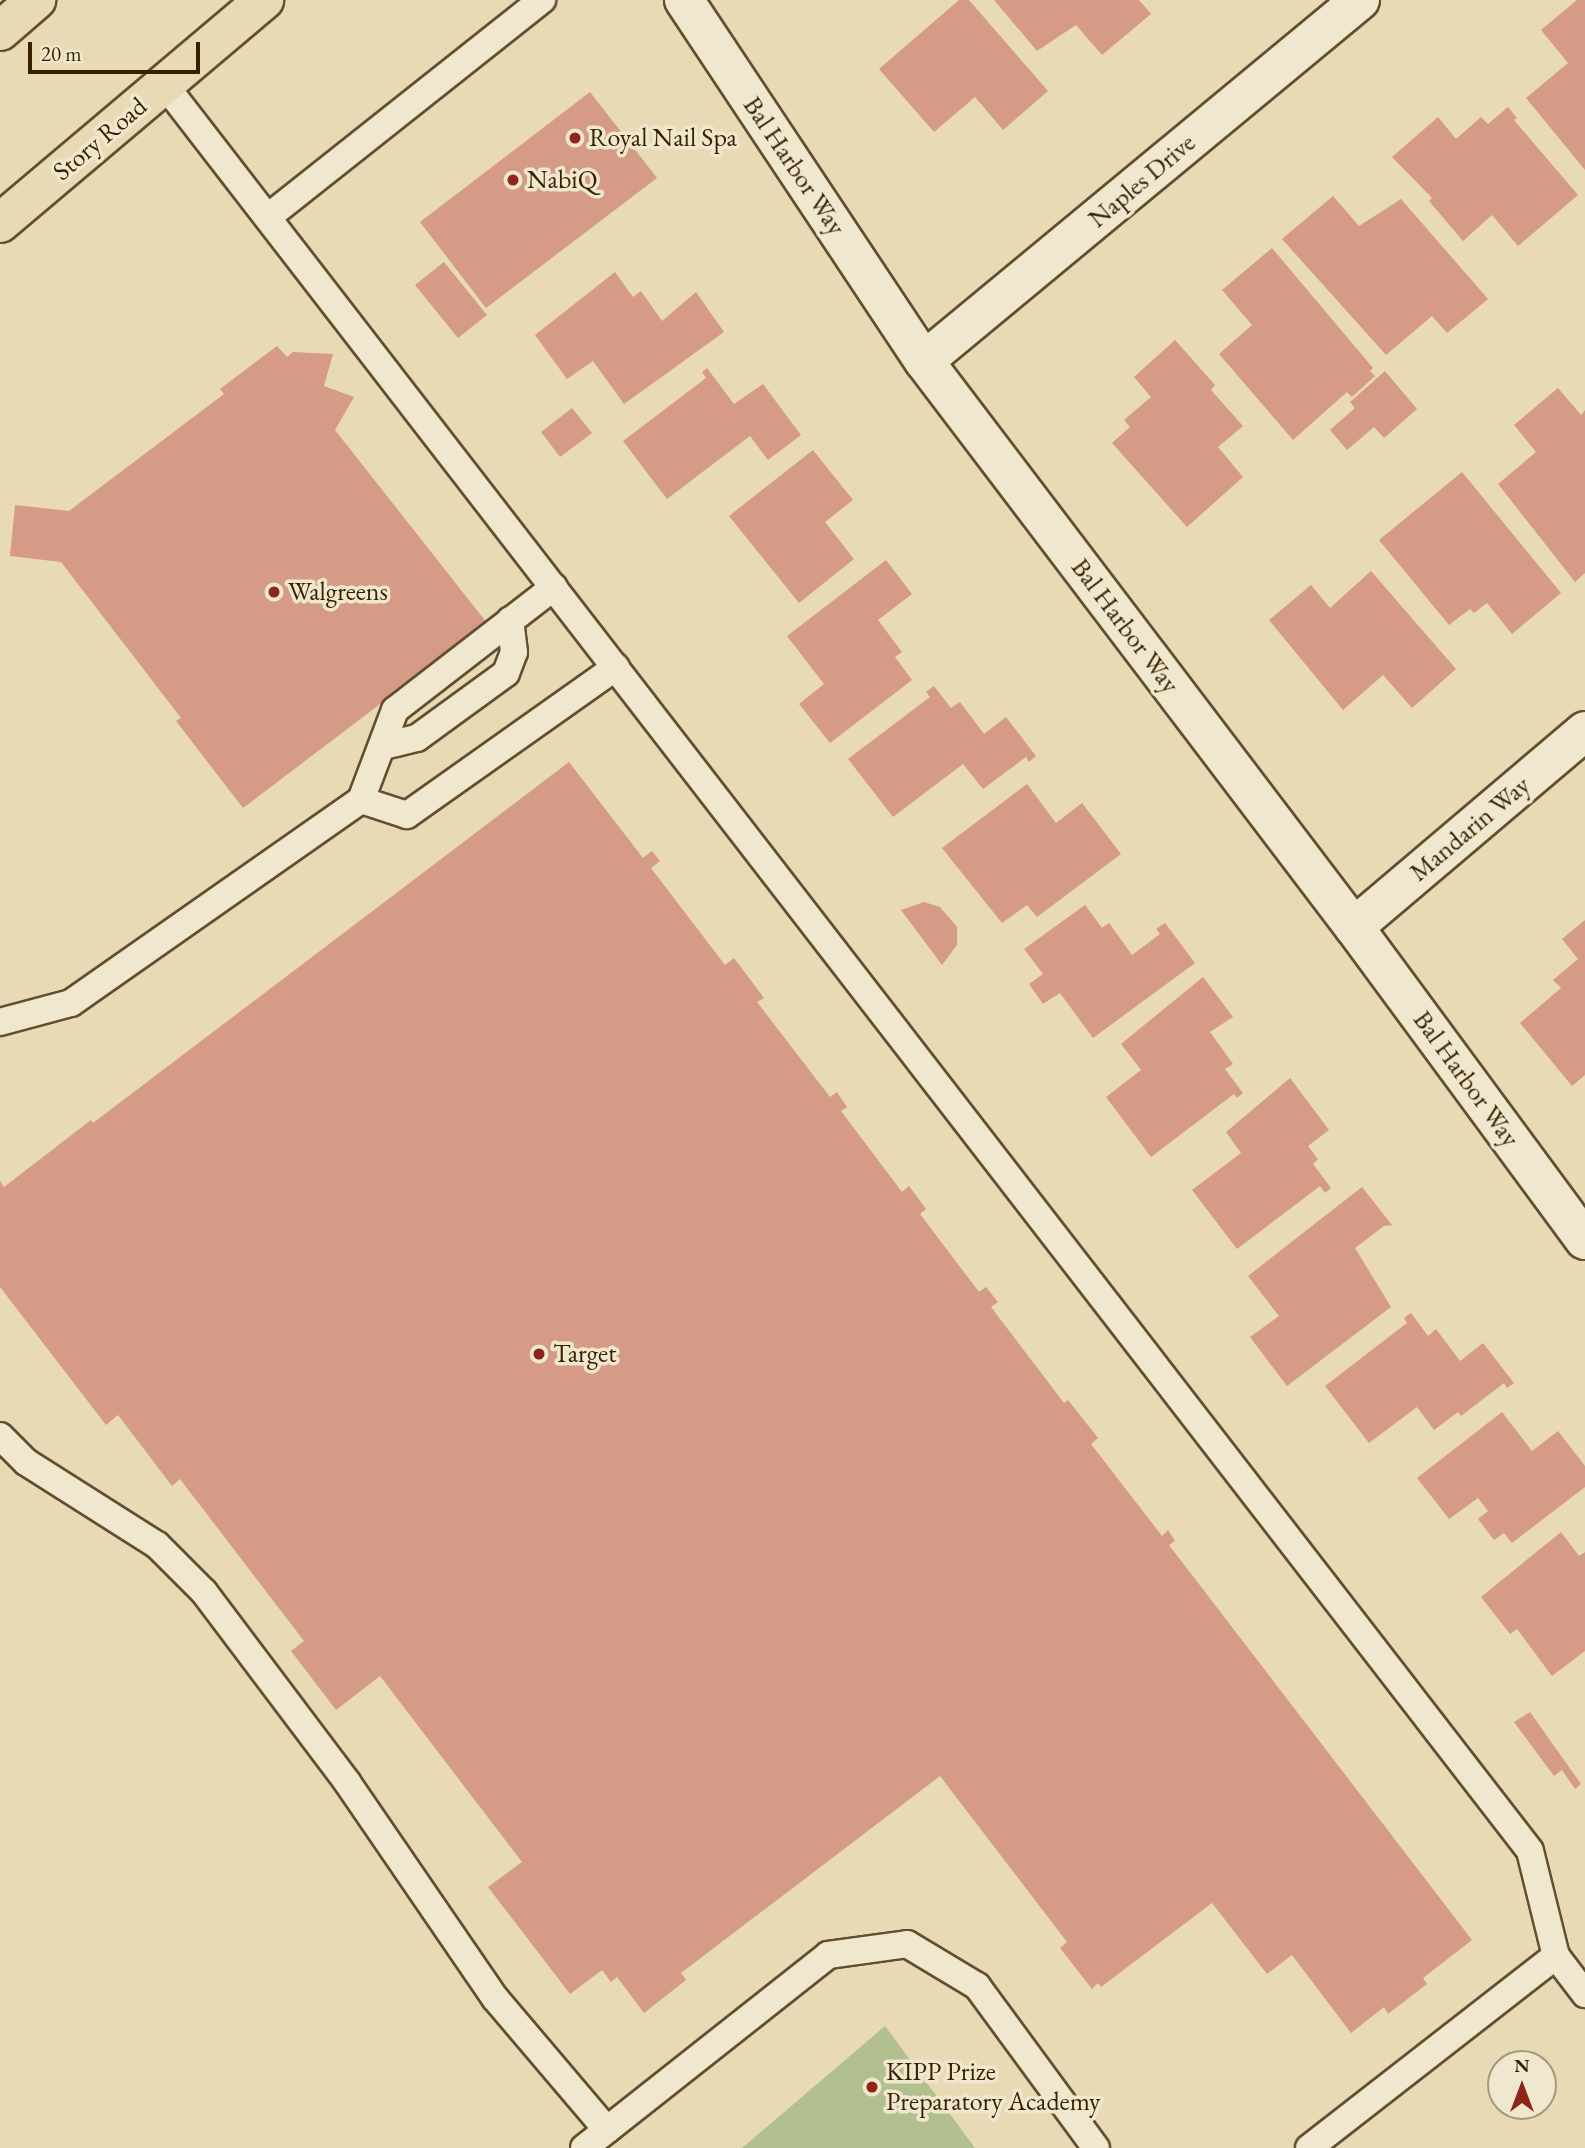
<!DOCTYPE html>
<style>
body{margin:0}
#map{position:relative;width:1585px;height:2148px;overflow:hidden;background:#e7dab4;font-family:"EB Garamond",serif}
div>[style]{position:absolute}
.green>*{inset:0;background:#b2c090}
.building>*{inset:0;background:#d59b86}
.roads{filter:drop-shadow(2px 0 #634e2e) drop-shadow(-2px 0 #634e2e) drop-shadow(0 2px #634e2e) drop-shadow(0 -2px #634e2e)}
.service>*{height:26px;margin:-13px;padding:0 13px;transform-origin:13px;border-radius:13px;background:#efe7ce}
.minor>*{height:38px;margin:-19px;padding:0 19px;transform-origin:19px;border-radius:19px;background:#efe7ce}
.primary>*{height:38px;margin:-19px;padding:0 19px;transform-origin:19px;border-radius:19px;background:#e7dab4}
.dots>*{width:19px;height:19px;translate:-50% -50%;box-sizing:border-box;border:4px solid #efe7ce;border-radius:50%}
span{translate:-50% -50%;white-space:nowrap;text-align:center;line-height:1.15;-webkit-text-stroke:7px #efe7ce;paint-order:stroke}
.poi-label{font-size:26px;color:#371f01}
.left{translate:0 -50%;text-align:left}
.street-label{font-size:26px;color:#371f01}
.north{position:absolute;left:1487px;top:2050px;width:70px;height:70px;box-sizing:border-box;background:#efe7ce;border:2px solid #a5977c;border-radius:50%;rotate:0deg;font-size:19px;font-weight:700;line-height:28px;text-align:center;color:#371f01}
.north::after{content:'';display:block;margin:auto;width:24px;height:32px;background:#8f2418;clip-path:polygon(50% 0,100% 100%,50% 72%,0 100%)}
.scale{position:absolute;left:28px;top:42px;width:172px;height:32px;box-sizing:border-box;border:4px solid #371f01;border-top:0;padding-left:9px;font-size:21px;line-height:24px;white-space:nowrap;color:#371f01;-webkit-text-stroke:5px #efe7ce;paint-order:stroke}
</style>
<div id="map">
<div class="green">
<i style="clip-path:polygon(885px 2026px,975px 2148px,742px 2148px)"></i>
</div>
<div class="building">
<i style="clip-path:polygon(959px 0,969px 0,1048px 91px,1003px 130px,975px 97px,934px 132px,879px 69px)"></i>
<i style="clip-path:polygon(994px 0,1139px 0,1151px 14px,1102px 55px,1076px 25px,1037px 51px)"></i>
<i style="clip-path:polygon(1577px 0,1585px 0,1585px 170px,1526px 98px,1568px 63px,1541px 30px)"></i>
<i style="clip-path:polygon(590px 92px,657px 178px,486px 308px,420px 222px)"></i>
<i style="clip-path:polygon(1508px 107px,1517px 118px,1514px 120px,1578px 195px,1518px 246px,1492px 215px,1463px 241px,1429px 201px,1432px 198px,1392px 157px,1438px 117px,1456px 139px,1481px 117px,1488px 124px)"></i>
<i style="clip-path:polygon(1333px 196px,1359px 226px,1401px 199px,1488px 299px,1447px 333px,1432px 316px,1386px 355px,1282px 239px)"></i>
<i style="clip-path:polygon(1272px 248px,1373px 368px,1370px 371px,1375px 376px,1352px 397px,1347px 392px,1293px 440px,1219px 354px,1252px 325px,1222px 290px)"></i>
<i style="clip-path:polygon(444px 262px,487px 315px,458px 338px,415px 285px)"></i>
<i style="clip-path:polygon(615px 272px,633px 297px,641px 291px,662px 321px,696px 292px,724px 332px,624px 404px,593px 361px,567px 379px,535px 335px)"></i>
<i style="clip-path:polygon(1175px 340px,1215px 385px,1211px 390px,1243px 426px,1218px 447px,1243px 477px,1187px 527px,1112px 443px,1130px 427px,1124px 420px,1151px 397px,1134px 377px)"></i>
<i style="clip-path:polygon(277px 346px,287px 357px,293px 352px,333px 354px,324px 386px,354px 397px,335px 430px,487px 623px,243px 808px,176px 721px,181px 718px,61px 562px,10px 556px,15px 505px,69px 511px,224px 394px,220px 389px)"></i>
<i style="clip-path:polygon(707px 368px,734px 404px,763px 384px,801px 435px,768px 460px,750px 436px,667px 499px,623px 441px,706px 378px,702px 372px)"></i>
<i style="clip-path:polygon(1385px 371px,1417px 409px,1384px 438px,1374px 427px,1347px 450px,1330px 430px,1355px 408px,1350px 402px)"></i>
<i style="clip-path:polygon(1558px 388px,1581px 415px,1585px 410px,1585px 573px,1575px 582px,1498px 484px,1536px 452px,1514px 425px)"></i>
<i style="clip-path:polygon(572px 408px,592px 433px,560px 457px,541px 432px)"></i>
<i style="clip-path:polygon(813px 450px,853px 500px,825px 522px,854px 559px,799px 603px,729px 516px)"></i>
<i style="clip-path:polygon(1462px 472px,1561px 593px,1512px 634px,1487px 603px,1474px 613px,1470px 609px,1449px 625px,1379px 540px)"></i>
<i style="clip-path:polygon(886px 560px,912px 594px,878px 620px,902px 652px,895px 657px,912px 680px,830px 743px,799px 704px,824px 684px,787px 636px)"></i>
<i style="clip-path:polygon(1371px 571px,1456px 669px,1412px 708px,1383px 675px,1343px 710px,1269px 620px,1311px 585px,1330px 608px)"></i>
<i style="clip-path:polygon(934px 686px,951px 708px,960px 702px,984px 734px,1006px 717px,1036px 756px,1029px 762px,1026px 757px,983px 789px,963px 764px,893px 817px,848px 759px,930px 697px,926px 692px)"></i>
<i style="clip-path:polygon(569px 762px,643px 858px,652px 851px,660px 861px,651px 868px,725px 965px,734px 958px,764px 998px,757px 1002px,830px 1097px,837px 1092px,847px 1107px,841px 1111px,902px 1192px,909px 1186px,926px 1209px,920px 1214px,979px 1292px,986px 1287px,998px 1302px,991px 1307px,1064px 1403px,1068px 1400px,1098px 1438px,1091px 1444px,1162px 1536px,1168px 1530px,1175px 1541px,1169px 1545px,1472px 1940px,1423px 1978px,1427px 1984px,1388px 2014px,1384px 2007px,1351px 2033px,1292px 1955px,1267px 1974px,1212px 1903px,1101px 1987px,1098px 1983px,1092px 1989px,1060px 1948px,1067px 1942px,940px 1776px,681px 1973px,686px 1980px,644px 2013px,617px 1977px,611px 1982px,602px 1970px,570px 1994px,488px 1887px,522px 1862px,380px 1676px,336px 1710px,291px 1651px,304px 1641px,180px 1479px,172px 1486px,118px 1415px,106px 1425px,0 1287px,0 1181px,4px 1187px,91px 1120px,93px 1123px)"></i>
<i style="clip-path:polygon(1027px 784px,1056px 823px,1082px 803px,1121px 854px,1037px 917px,1027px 905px,1002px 923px,942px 848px)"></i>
<i style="clip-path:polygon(924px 902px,940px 907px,957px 927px,957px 945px,942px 965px,901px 910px)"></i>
<i style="clip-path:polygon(1085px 905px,1102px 928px,1109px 923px,1132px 955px,1160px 934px,1156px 929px,1165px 923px,1195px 963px,1093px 1038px,1060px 993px,1043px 1004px,1029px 984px,1043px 974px,1024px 949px)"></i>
<i style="clip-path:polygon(1585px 920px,1585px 1075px,1572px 1086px,1520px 1023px,1561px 988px,1553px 980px,1578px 959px,1562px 939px)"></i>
<i style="clip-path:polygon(1203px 977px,1233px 1017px,1210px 1032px,1233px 1064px,1225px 1069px,1243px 1093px,1237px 1098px,1234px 1094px,1151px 1157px,1106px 1097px,1141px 1070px,1121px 1044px)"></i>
<i style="clip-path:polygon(1290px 1078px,1329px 1130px,1308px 1146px,1318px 1159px,1313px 1164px,1331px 1188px,1325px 1193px,1320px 1186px,1237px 1249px,1192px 1190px,1241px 1153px,1226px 1132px)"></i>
<i style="clip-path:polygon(1362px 1187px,1392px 1225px,1384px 1226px,1355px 1248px,1391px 1307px,1287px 1386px,1250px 1337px,1279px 1316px,1248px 1276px)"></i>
<i style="clip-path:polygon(1411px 1313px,1428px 1336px,1436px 1329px,1460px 1361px,1483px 1343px,1514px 1383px,1507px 1388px,1504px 1383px,1461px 1416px,1458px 1412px,1434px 1430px,1417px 1407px,1369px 1443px,1325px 1386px,1407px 1323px,1404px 1318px)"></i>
<i style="clip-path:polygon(1502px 1412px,1532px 1451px,1558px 1431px,1585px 1466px,1585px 1487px,1512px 1543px,1504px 1533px,1494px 1540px,1478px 1519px,1488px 1511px,1478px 1498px,1449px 1519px,1417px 1478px)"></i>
<i style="clip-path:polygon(1561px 1532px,1579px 1556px,1585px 1552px,1585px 1651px,1552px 1676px,1517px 1629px,1510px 1634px,1481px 1597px)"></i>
<i style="clip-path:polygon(1530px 1712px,1581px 1784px,1575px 1789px,1562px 1770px,1554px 1776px,1514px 1722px)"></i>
</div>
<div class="roads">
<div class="service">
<i style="left:164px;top:84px;width:2233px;rotate:52.29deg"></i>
<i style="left:1530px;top:1851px;width:108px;rotate:76.1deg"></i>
<i style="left:1556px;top:1956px;width:48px;rotate:52.7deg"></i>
<i style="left:268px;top:217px;width:350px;rotate:-38.4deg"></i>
<i style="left:384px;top:746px;width:34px;rotate:-14deg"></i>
<i style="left:417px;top:738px;width:110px;rotate:-36.1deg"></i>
<i style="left:506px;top:673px;width:22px;rotate:-69deg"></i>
<i style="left:514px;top:652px;width:32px;rotate:-97deg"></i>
<i style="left:361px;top:800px;width:96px;rotate:-69.3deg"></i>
<i style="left:395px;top:710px;width:201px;rotate:-37.7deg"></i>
<i style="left:0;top:1022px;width:73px;rotate:-15deg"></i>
<i style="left:71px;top:1003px;width:354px;rotate:-35deg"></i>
<i style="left:361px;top:800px;width:48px;rotate:18.1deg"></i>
<i style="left:407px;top:815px;width:256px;rotate:-35.3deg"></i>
<i style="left:0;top:1436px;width:37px;rotate:45deg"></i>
<i style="left:26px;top:1462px;width:155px;rotate:32.4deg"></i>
<i style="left:157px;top:1545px;width:66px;rotate:45deg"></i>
<i style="left:204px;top:1592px;width:238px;rotate:53deg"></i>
<i style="left:347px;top:1782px;width:262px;rotate:55.6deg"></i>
<i style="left:495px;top:1998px;width:173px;rotate:49.7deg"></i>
<i style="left:584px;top:2148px;width:311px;rotate:-38.3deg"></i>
<i style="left:828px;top:1955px;width:80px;rotate:-7.9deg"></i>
<i style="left:907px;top:1944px;width:82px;rotate:31deg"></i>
<i style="left:977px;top:1986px;width:201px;rotate:53.7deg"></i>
<i style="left:1309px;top:2148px;width:313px;rotate:-37.9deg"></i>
</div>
<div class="minor">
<i style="left:684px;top:0;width:433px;rotate:56.4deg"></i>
<i style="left:924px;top:361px;width:711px;rotate:52.78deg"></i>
<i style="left:1354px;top:927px;width:389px;rotate:53.6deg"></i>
<i style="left:924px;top:361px;width:566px;rotate:-39.62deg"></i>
<i style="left:1354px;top:927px;width:303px;rotate:-40.3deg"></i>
</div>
<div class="primary">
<i style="left:0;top:31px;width:48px;rotate:-40.7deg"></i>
<i style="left:0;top:223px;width:346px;rotate:-40.2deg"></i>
</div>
</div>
<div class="dots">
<i style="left:575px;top:138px;background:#8f2418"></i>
<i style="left:513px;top:180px;background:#8f2418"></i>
<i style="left:274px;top:592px;background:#8f2418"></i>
<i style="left:539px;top:1354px;background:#8f2418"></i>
<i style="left:872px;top:2087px;background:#8f2418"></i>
</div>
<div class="poi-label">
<span class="left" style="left:589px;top:138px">Royal Nail Spa</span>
<span class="left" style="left:527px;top:180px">NabiQ</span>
<span class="left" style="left:288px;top:592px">Walgreens</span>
<span class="left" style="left:553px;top:1354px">Target</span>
<span class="left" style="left:886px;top:2087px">KIPP Prize<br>Preparatory Academy</span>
</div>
<div class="street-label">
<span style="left:100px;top:139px;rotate:-40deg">Story Road</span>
<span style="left:794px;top:166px;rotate:56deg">Bal Harbor Way</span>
<span style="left:1142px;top:181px;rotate:-40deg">Naples Drive</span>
<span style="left:1125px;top:626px;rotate:53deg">Bal Harbor Way</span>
<span style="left:1470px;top:829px;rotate:-40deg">Mandarin Way</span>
<span style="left:1466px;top:1079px;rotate:54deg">Bal Harbor Way</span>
</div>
<div class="north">N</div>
<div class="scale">20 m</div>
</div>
